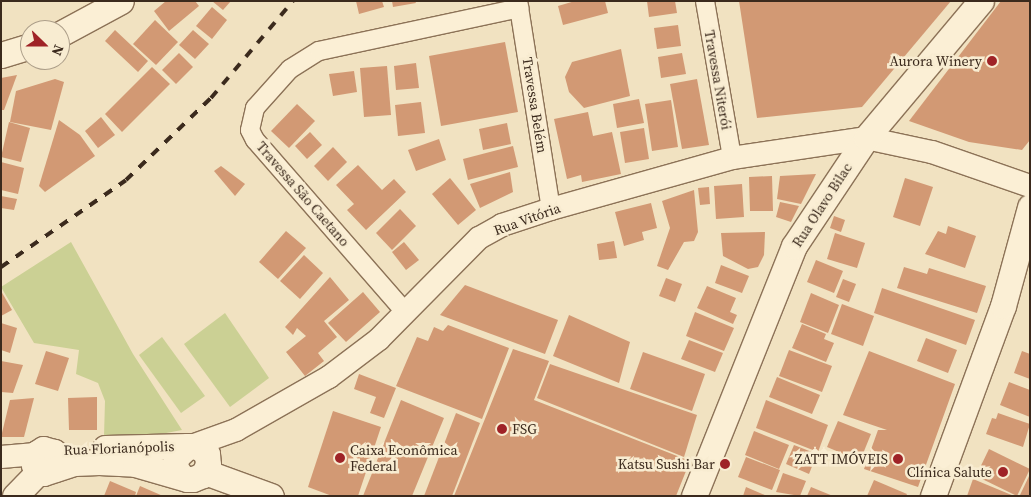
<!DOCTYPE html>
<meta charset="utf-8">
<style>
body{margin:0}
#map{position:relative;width:1031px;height:497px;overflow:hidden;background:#f1e2c1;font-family:"Source Serif 4",serif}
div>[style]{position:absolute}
.green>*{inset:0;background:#cbd094}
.building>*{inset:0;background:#d29974}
.roads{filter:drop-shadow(1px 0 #8c7257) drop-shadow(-1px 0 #8c7257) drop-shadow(0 1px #8c7257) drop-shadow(0 -1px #8c7257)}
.minor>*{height:18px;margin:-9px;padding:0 9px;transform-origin:9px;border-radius:9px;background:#fbefd5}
.tertiary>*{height:22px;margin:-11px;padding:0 11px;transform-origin:11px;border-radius:11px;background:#fbefd5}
.secondary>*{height:25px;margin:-12.5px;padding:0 12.5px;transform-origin:12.5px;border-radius:12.5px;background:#fbefd5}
.rail>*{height:4px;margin-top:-2px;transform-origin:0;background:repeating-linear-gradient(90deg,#3b2a1d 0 9px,transparent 0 18px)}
.dots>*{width:14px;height:14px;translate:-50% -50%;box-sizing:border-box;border:2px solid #f8ecd1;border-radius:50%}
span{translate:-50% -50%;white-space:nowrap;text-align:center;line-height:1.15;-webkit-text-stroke:5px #f8ecd1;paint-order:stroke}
.poi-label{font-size:14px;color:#3b2a1d}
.right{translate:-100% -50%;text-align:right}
.left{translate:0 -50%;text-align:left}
.street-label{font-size:14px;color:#3b2a1d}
.frame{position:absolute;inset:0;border:2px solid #3b2a1d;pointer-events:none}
.north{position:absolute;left:20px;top:20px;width:50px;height:50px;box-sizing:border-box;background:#f8ecd1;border:1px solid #ac9e89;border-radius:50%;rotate:112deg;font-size:14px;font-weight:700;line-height:20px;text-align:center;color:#3b2a1d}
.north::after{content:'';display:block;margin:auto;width:18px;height:22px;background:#9f2327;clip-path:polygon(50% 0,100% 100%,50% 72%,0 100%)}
</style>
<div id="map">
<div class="green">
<i style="clip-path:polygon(71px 242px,133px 354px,182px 430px,145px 437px,104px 436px,105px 401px,98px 383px,76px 374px,79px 350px,34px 343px,1px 287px)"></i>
<i style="clip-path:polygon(225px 313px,269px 378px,230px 407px,184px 344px)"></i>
<i style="clip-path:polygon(162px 337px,205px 396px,181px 413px,139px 355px)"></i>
</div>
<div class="building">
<i style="clip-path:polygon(166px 1px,195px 1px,199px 6px,169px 31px,154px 11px)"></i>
<i style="clip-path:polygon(212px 1px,231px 1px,223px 10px)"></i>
<i style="clip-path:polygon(356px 1px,382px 1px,384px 7px,359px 14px)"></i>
<i style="clip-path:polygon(392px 1px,415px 1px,416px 3px,393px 7px)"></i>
<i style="clip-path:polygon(575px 1px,605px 1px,608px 13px,563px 25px,558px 6px)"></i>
<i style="clip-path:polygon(647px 1px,675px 1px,677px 13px,649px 17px)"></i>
<i style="clip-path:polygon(739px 1px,951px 1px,862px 107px,757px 118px)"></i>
<i style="clip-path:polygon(1001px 1px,1030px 1px,1030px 140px,1022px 150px,969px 142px,909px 121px)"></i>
<i style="clip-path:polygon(212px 7px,227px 20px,212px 39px,196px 26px)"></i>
<i style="clip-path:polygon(155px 20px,178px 42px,156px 65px,133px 44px)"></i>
<i style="clip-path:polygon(678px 25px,681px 46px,657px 49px,654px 28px)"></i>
<i style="clip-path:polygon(115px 30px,148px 61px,138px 72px,105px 41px)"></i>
<i style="clip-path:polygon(193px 30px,209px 44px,195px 59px,179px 45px)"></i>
<i style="clip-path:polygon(505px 42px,518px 112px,441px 126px,429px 56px)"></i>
<i style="clip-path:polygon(621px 49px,630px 96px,584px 108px,569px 92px,565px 77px,572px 62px)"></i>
<i style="clip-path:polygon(179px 53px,193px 67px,176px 84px,162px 70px)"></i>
<i style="clip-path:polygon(682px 53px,686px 74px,661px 78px,658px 57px)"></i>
<i style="clip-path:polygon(416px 63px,419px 88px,396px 90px,394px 66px)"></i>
<i style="clip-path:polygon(387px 66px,391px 115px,364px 117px,360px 68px)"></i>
<i style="clip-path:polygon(152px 67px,170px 84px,122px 132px,105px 114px)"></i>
<i style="clip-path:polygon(354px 71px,357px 92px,333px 96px,329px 74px)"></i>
<i style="clip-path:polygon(17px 75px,4px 110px,1px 110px,1px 78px)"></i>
<i style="clip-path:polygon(55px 79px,64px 82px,51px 130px,10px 122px,16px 91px)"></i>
<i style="clip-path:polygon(697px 79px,709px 145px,682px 149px,670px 84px)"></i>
<i style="clip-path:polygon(639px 99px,644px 123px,617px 128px,613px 104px)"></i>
<i style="clip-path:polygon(671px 100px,678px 147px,652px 151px,645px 104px)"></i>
<i style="clip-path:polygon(421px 102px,425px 133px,398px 136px,395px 105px)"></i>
<i style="clip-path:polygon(297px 104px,315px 121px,289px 148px,271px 131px)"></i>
<i style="clip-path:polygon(588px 112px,593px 136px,612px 132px,621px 174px,582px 182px,581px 175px,567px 179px,554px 119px)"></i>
<i style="clip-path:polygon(101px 117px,115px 135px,98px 148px,85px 131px)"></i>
<i style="clip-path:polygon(59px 120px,80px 135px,95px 156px,45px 192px,39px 186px)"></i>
<i style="clip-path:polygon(9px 122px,30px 128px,21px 162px,1px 157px)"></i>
<i style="clip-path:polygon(507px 123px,511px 144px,483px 150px,479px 129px)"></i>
<i style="clip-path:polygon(644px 128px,649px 159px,625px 163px,620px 132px)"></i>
<i style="clip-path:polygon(310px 132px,322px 145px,307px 159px,295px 146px)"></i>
<i style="clip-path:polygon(439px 139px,446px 160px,416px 171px,408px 150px)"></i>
<i style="clip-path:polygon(513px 146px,518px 167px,468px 180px,463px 159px)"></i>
<i style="clip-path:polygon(333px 147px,347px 162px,328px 181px,314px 166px)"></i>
<i style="clip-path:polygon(1px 162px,24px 168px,18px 194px,1px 190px)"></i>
<i style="clip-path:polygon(358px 165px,382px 190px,394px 179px,406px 192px,366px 230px,347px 210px,354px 204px,336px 185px)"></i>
<i style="clip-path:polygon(221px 166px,245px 184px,235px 196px,214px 171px)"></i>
<i style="clip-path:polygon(510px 172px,513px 192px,480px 208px,470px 184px)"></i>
<i style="clip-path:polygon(816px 174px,801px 204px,777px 199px,780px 176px)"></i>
<i style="clip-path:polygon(772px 176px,773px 211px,750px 211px,749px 177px)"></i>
<i style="clip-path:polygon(450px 178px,476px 210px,458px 225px,432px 194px)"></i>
<i style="clip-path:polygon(905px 178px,933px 187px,920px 226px,893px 217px)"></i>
<i style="clip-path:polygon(742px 184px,744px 217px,716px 219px,714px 186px)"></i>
<i style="clip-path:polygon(709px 187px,710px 204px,700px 205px,698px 188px)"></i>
<i style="clip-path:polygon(694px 190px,698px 232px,694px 241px,684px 242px,668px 270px,657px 266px,670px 228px,662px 201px)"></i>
<i style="clip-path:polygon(1px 196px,17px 199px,14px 210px,1px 208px)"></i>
<i style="clip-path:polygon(780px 202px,799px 206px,791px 222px,776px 217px)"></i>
<i style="clip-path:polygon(651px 203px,657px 228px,642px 232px,644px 240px,624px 246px,615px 212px)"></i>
<i style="clip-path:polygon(400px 209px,416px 226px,392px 250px,376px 233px)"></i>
<i style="clip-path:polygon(834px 216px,845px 220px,841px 232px,830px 228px)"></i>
<i style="clip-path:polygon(948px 226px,976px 236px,965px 268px,925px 254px,938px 231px,946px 234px)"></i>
<i style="clip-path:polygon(286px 231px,306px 248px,278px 279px,259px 262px)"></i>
<i style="clip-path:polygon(765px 232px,764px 255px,758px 267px,748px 269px,723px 256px,721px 233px)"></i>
<i style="clip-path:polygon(835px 233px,865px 243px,857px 268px,827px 259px)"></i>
<i style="clip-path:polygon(614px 241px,617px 258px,599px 260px,597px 244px)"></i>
<i style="clip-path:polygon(404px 242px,419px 260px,406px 270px,392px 252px)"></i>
<i style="clip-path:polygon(304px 255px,323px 273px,300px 299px,280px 281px)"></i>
<i style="clip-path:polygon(816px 260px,843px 271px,834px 293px,807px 282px)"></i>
<i style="clip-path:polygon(721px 265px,749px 276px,742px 293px,715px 283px)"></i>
<i style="clip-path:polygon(904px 267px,927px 274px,929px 268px,986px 286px,977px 313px,897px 288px)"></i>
<i style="clip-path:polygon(330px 277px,349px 300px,324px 321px,337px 337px,318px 353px,324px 361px,305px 376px,286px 352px,306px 336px,297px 328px,293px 335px,285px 327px)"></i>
<i style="clip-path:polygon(666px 278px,682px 284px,675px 302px,659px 296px)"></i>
<i style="clip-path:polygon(843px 279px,856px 284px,849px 302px,836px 297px)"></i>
<i style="clip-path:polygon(465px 285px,558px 320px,545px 354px,440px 315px)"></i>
<i style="clip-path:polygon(707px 286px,736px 298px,730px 312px,737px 315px,733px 324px,697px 308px)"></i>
<i style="clip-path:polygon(882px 288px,975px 320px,966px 345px,874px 313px)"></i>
<i style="clip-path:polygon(1px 291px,12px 310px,1px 316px)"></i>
<i style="clip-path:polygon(363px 292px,380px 312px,346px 342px,328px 323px)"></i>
<i style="clip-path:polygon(811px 293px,839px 305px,828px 333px,800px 322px)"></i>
<i style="clip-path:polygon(842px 304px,874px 316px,863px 346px,831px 334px)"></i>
<i style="clip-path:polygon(695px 312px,734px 328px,724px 351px,686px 336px)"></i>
<i style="clip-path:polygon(569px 315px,630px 342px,619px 383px,553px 356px)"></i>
<i style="clip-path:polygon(1px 323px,17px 328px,10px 353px,1px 350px)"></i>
<i style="clip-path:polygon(802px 324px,826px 334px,824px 339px,834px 343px,826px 362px,792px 348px)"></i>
<i style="clip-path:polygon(448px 325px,509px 348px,482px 419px,396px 386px,417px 337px,428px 341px,434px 327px,443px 331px)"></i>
<i style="clip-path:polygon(926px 338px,957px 350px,948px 373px,917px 361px)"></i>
<i style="clip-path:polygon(689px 340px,723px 353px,715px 372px,681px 359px)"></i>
<i style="clip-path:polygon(513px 349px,549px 361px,534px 400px,690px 461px,676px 496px,454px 496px)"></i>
<i style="clip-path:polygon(789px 350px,832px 366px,822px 392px,779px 376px)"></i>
<i style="clip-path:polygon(46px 351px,69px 358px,58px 391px,35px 384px)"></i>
<i style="clip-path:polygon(869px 351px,955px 384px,918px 487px,864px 469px,878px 430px,887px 430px,843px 415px)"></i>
<i style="clip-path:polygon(1022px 351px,1030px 354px,1030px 379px,1014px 373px)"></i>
<i style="clip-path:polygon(643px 352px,705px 374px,692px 411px,630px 389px)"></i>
<i style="clip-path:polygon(1px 361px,23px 365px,13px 393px,1px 392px)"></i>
<i style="clip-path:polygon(550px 364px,697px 415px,684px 457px,537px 398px)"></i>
<i style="clip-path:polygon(359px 374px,396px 388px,384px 418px,370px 413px,376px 397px,354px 389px)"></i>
<i style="clip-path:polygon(777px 377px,820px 395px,812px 414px,769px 397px)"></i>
<i style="clip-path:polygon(1009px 382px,1030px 390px,1030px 417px,1000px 405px)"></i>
<i style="clip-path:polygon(97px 397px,97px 430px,69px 430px,68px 398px)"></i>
<i style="clip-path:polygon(34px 398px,24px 437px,1px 437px,10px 400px)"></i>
<i style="clip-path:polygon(401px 400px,444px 418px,412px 496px,363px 496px)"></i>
<i style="clip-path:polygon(766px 400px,828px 425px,818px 452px,756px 428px)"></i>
<i style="clip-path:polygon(333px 411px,381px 427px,358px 496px,332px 496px,308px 487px)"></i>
<i style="clip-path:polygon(456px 413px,480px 423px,452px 496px,424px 496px)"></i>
<i style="clip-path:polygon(998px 413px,1030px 424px,1023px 447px,986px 434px,992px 418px,996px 419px)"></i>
<i style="clip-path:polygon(838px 421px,871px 434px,860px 461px,827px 447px)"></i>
<i style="clip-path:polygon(754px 431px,789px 445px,779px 469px,745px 455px)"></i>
<i style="clip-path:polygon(794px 445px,817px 454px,809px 474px,786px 464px)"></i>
<i style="clip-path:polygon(989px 449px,1030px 469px,1017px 496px,976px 476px)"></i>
<i style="clip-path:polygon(746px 457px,780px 470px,772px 490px,738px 477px)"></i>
<i style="clip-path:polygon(783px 473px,806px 481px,800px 496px,776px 492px)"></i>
<i style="clip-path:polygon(1030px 474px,1030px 496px,1022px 496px,1020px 495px)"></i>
<i style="clip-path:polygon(973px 479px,1014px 496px,967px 496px)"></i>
<i style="clip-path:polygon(874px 480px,907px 494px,906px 496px,867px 496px)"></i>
<i style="clip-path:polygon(110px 481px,136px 492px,135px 496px,104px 496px)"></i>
<i style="clip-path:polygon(140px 486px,163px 496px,136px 496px)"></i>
<i style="clip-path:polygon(746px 487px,767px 496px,743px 496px)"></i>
<i style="clip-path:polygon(811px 487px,833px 496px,807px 496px)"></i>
</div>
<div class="roads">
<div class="minor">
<i style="left:518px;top:1px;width:211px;rotate:81deg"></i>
<i style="left:705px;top:1px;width:159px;rotate:80.2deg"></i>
<i style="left:406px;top:313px;width:230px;rotate:-131.1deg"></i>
<i style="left:255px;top:140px;width:11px;rotate:-117deg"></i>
<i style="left:250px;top:130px;width:23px;rotate:-77deg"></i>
<i style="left:255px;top:108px;width:52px;rotate:-48.1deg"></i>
<i style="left:290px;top:69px;width:34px;rotate:-32deg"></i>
<i style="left:319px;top:51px;width:205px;rotate:-12.1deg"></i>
</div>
<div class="tertiary">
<i style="left:194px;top:445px;width:45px;rotate:-19.7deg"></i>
<i style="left:236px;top:430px;width:107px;rotate:-29.7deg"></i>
<i style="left:329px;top:377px;width:63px;rotate:-37.2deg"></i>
<i style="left:379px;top:339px;width:142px;rotate:-45.3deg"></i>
<i style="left:479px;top:238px;width:26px;rotate:-29deg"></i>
<i style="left:502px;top:225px;width:52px;rotate:-18.1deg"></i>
<i style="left:551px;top:209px;width:188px;rotate:-15.7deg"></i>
<i style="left:732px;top:158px;width:135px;rotate:-8.5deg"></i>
<i style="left:866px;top:138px;width:67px;rotate:12deg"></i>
<i style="left:932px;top:152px;width:104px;rotate:19.1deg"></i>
<i style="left:1px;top:457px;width:35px;rotate:-5deg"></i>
</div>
<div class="secondary">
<i style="left:60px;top:34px;width:69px;rotate:-28.4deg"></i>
<i style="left:1px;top:55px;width:30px;rotate:-17deg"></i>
<i style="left:105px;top:448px;width:83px;rotate:-1.4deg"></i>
<i style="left:55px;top:469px;width:8px;rotate:-67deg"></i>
<i style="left:58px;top:462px;width:11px;rotate:-112deg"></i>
<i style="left:54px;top:452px;width:11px;rotate:-165deg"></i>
<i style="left:43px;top:449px;width:7px;rotate:146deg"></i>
<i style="left:37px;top:453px;width:12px;rotate:104deg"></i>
<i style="left:34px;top:465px;width:12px;rotate:42deg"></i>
<i style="left:43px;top:473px;width:33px;rotate:-18deg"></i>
<i style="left:74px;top:463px;width:25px;rotate:-2deg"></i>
<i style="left:99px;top:462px;width:36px;rotate:3deg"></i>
<i style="left:135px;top:464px;width:54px;rotate:16.1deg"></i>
<i style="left:187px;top:479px;width:6px"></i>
<i style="left:193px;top:479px;width:11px;rotate:-22deg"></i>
<i style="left:203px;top:475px;width:11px;rotate:-63deg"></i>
<i style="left:208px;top:465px;width:11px;rotate:-95deg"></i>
<i style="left:207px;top:454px;width:11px;rotate:-139deg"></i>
<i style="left:199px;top:447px;width:11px;rotate:-175deg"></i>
<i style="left:188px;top:446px;width:16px;rotate:137deg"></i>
<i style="left:176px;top:457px;width:11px;rotate:95deg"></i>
<i style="left:175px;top:468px;width:11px;rotate:52deg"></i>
<i style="left:205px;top:472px;width:70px;rotate:20deg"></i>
<i style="left:15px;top:496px;width:35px;rotate:-46deg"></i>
<i style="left:694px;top:496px;width:269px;rotate:-68.2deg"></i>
<i style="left:794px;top:246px;width:130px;rotate:-56.3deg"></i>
<i style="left:866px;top:138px;width:179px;rotate:-50deg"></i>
<i style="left:933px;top:496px;width:202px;rotate:-69.8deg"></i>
<i style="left:1003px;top:306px;width:103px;rotate:-74.7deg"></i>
</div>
</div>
<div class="rail">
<i style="left:1px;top:267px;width:152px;rotate:-34.8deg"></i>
<i style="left:126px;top:180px;width:118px;rotate:-44deg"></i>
<i style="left:211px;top:98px;width:127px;rotate:-49.8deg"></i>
</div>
<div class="dots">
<i style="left:992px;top:61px;background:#9f2327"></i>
<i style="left:502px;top:429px;background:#9f2327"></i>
<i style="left:340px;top:458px;background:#9f2327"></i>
<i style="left:898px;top:459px;background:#9f2327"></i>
<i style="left:725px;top:464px;background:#9f2327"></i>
<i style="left:1003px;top:472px;background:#9f2327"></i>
</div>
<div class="poi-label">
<span class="right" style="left:982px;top:61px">Aurora Winery</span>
<span class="left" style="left:512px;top:429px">FSG</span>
<span class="left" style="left:350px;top:458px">Caixa Econômica<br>Federal</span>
<span class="right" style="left:888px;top:459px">ZATT IMÓVEIS</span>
<span class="right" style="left:715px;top:464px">Katsu Sushi Bar</span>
<span class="right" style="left:992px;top:472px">Clínica Salute</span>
</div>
<div class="street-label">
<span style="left:718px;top:80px;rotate:80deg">Travessa Niterói</span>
<span style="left:535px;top:105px;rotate:81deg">Travessa Belém</span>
<span style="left:303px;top:194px;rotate:49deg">Travessa São Caetano</span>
<span style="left:822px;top:205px;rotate:-57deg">Rua Olavo Bilac</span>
<span style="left:527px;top:219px;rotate:-20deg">Rua Vitória</span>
<span style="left:119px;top:448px;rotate:-2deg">Rua Florianópolis</span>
</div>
<div class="frame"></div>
<div class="north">N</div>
</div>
